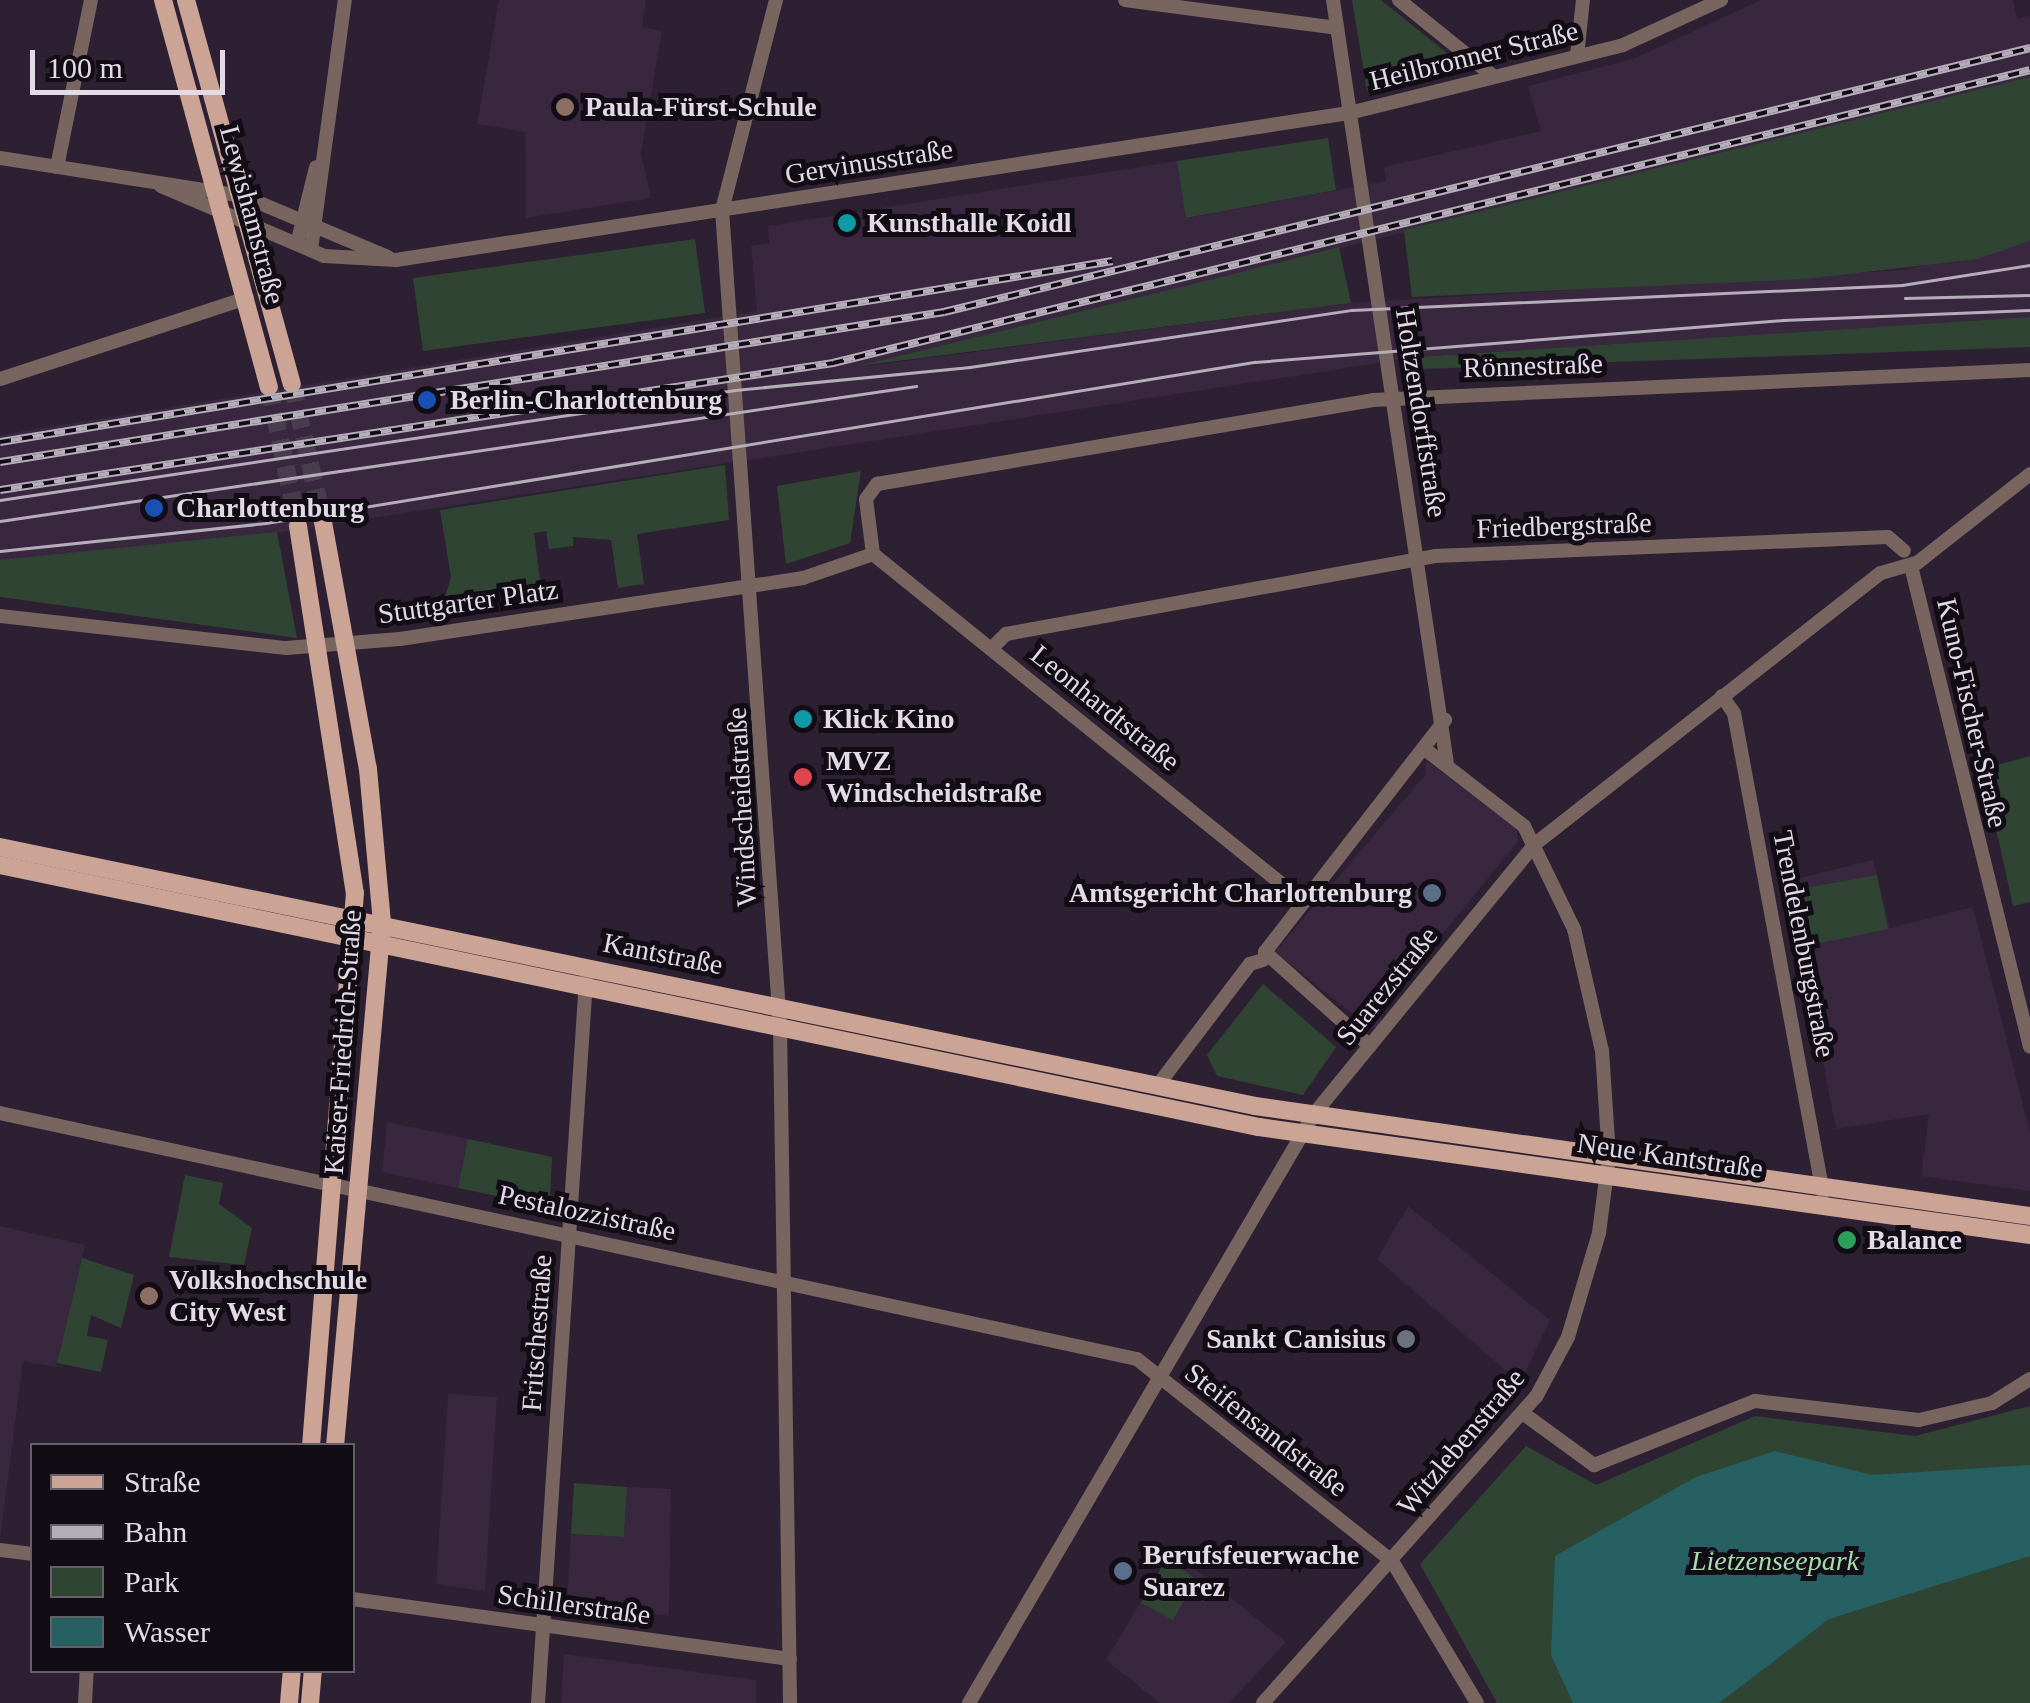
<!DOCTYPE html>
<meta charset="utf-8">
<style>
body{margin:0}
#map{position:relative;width:2030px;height:1703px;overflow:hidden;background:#2d2032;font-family:"Times New Roman",serif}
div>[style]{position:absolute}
.built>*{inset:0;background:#38273f}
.green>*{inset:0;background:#2f4433}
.water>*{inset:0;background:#276063}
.major-tunnel>*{height:18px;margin-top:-9px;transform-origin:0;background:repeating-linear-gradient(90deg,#483c4d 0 18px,transparent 0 27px)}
.minor>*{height:14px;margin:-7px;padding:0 7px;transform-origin:7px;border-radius:7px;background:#78655f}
.major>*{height:18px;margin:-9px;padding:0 9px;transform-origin:9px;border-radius:9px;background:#cba496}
.tram>*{height:2.5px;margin:-1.25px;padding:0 1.25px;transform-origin:1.25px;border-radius:1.25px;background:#b6adba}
.rail>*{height:8px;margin-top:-4px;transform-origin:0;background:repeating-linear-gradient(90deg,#120d15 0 11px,#b6adba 0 22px);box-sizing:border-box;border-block:2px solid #b6adba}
.dots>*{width:28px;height:28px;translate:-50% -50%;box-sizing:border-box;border:5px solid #120d15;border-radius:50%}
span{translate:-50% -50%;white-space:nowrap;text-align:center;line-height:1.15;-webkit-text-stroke:10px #120d15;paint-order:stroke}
.street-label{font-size:28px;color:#e2dae6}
.poi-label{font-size:28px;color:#e2dae6;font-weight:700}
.left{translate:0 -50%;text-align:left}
.right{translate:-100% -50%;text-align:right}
.park-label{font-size:28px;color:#a3ddad;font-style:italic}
.legend{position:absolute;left:30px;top:1443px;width:325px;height:230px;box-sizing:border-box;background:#120d15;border:2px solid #655f69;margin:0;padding:12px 18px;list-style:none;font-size:30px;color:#e2dae6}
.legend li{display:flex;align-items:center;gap:20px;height:50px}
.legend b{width:50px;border:2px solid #655f69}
.scale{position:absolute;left:30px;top:50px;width:195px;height:45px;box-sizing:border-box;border:5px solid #e2dae6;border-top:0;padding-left:12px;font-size:30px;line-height:35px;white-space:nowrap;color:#e2dae6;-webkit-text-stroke:8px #120d15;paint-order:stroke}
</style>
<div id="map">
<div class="built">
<i style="clip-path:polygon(499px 0,646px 0,642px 27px,662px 31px,641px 154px,651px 198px,526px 218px,525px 132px,477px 124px)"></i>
<i style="clip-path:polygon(1761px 0,2013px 0,2017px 19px,2030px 16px,2030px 77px,866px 366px,1351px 303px,1903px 270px,2030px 241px,2030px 317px,1417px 357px,275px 533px,0 561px,0 435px,757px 311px,751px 246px,769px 243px,768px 226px,1177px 161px,1187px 218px,1386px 181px,1384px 167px,1541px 131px,1528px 86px,1633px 59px)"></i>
<i style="clip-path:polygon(1426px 760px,1517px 829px,1518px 841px,1384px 1007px,1380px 1027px,1370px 1028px,1275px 952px,1425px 775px)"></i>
<i style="clip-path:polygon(1873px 860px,1890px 928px,1973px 907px,2030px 1132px,2030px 1191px,1921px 1176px,1929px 1114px,1836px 1129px,1788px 881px)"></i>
<i style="clip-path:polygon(387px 1122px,468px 1139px,458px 1188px,382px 1172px)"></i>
<i style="clip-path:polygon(1408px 1206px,1550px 1320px,1520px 1383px,1377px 1259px)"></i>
<i style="clip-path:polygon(0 1226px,85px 1245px,56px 1367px,23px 1361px,0 1540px)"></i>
<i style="clip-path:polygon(448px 1394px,497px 1397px,485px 1591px,436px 1584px)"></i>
<i style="clip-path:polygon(627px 1487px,671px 1489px,669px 1616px,567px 1603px,571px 1534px,624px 1537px)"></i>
<i style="clip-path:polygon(1172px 1550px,1286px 1642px,1229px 1703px,1160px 1703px,1106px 1660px)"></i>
<i style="clip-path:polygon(564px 1654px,756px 1680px,756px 1703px,561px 1703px)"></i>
</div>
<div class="green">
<i style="clip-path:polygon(1352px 0,1381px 0,1463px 66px,1367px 91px)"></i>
<i style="clip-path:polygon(2030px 77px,2030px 241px,1977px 259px,1805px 279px,1412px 297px,1404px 230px)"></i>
<i style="clip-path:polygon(1328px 138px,1336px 190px,1186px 218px,1177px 161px)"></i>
<i style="clip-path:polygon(695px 239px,705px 313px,423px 351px,413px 278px)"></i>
<i style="clip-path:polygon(1339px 247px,1351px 303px,858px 366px,1222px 277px)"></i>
<i style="clip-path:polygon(2030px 317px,2030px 347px,1423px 369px,1417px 357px)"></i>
<i style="clip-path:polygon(725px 465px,729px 520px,637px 534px,644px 584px,618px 588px,611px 540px,573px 537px,573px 546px,549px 549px,546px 531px,534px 533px,542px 595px,456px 607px,445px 597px,451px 577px,440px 510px)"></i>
<i style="clip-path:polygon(861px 471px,850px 543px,786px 564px,777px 486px)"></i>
<i style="clip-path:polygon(277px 532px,297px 638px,0 597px,0 560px)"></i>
<i style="clip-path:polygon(2030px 756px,2030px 902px,2013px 906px,1983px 769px)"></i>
<i style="clip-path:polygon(1877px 875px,1888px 929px,1805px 946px,1794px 890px)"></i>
<i style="clip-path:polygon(1263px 984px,1336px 1047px,1303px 1095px,1217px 1076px,1207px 1055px)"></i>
<i style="clip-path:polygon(468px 1139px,552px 1157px,550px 1198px,540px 1205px,458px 1188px)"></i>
<i style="clip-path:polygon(185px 1175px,223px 1183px,219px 1204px,252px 1228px,244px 1265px,169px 1257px)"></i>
<i style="clip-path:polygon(82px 1258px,134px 1275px,121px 1328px,91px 1315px,87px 1336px,108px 1340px,101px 1372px,57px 1363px)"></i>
<i style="clip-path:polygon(2030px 1406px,2030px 1703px,1497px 1703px,1420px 1564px,1526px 1446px,1596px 1485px,1755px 1416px,1915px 1436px)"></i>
<i style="clip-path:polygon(574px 1483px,627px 1487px,624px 1537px,571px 1534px)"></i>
<i style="clip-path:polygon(1167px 1558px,1196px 1579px,1173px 1620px,1141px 1603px)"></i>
</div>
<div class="water">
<i style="clip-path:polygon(1775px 1451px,1872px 1475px,2030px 1465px,2030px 1556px,1829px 1619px,1719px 1703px,1573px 1703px,1551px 1655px,1555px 1556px,1696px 1477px)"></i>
</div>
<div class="major-tunnel">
<i style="left:292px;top:384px;width:141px;rotate:77.3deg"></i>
<i style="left:269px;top:387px;width:142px;rotate:78.2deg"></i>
</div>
<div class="minor">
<i style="left:776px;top:0;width:217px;rotate:104.4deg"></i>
<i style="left:722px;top:210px;width:817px;rotate:85.93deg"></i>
<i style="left:780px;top:1025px;width:678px;rotate:89.15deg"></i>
<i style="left:1125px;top:0;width:214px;rotate:7.5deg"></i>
<i style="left:1333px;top:0;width:772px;rotate:81.51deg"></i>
<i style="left:1399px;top:0;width:122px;rotate:39deg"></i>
<i style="left:1577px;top:56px;width:56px;rotate:-83.9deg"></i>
<i style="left:0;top:158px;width:246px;rotate:8.9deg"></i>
<i style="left:243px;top:196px;width:157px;rotate:22.8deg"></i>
<i style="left:57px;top:167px;width:170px;rotate:-78.5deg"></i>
<i style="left:161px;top:186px;width:177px;rotate:23.2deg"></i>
<i style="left:324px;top:256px;width:72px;rotate:3.2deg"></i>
<i style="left:396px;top:260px;width:964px;rotate:-8.77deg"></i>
<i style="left:1349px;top:113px;width:282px;rotate:-13.9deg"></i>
<i style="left:1623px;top:45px;width:108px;rotate:-24.7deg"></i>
<i style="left:297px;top:244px;width:79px;rotate:-76.1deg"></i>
<i style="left:311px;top:250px;width:252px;rotate:-82.3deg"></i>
<i style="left:0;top:379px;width:260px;rotate:-18.2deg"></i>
<i style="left:873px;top:554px;width:554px;rotate:38.92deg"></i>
<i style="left:1911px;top:566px;width:495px;rotate:76.1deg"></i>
<i style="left:0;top:616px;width:288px;rotate:6.4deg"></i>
<i style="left:286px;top:648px;width:114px;rotate:-4.5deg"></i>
<i style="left:400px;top:639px;width:408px;rotate:-8.6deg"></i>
<i style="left:803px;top:578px;width:74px;rotate:-18.9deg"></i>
<i style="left:873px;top:554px;width:55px;rotate:-97.3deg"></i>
<i style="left:866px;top:499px;width:19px;rotate:-54deg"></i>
<i style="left:877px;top:484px;width:503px;rotate:-9.61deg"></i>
<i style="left:1373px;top:400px;width:658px;rotate:-2.61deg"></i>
<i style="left:992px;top:648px;width:20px;rotate:-45deg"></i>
<i style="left:1006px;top:634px;width:436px;rotate:-10.3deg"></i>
<i style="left:1435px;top:556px;width:453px;rotate:-2.4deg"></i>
<i style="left:1888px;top:537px;width:21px;rotate:41deg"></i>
<i style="left:1722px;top:696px;width:21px;rotate:55deg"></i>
<i style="left:1734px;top:713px;width:488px;rotate:79.5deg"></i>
<i style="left:1370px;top:1046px;width:141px;rotate:-138.2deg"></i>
<i style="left:1265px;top:952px;width:294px;rotate:-52.2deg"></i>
<i style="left:1158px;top:1085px;width:152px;rotate:-52.8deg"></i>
<i style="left:1250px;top:964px;width:14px;rotate:-17deg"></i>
<i style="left:0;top:1113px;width:1163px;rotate:12.21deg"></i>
<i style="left:1137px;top:1359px;width:325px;rotate:38.4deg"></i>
<i style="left:1392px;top:1561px;width:165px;rotate:59.1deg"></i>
<i style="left:1524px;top:1414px;width:87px;rotate:36.1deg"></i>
<i style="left:1594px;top:1465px;width:173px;rotate:-21.7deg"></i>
<i style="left:1755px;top:1401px;width:165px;rotate:6.6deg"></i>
<i style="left:1919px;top:1420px;width:75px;rotate:-13.1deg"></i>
<i style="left:1992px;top:1403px;width:45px;rotate:-32.3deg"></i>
<i style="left:0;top:1550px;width:32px;rotate:7deg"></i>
<i style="left:352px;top:1599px;width:442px;rotate:7.8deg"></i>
<i style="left:85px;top:1703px;width:33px;rotate:-87deg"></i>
<i style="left:538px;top:1703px;width:725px;rotate:-86.2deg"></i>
<i style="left:969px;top:1703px;width:683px;rotate:-59.64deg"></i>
<i style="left:1314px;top:1114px;width:349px;rotate:-50.7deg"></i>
<i style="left:1535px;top:844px;width:439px;rotate:-38.1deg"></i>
<i style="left:1881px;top:573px;width:37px;rotate:-16deg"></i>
<i style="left:1917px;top:563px;width:144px;rotate:-38.2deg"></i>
<i style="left:1263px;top:1703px;width:410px;rotate:-48.3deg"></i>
<i style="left:1536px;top:1397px;width:68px;rotate:-61.9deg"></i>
<i style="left:1568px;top:1337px;width:109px;rotate:-73.4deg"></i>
<i style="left:1599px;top:1233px;width:78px;rotate:-82.6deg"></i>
<i style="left:1609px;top:1156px;width:105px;rotate:-93.8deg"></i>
<i style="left:1602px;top:1051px;width:125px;rotate:-102.9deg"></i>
<i style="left:1574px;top:929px;width:114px;rotate:-115.9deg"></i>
<i style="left:1524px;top:826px;width:124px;rotate:-142.2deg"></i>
</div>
<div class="major">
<i style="left:163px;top:0;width:401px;rotate:74.7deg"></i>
<i style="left:186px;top:0;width:398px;rotate:74.6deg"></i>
<i style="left:323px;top:522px;width:251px;rotate:79.7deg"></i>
<i style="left:368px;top:769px;width:156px;rotate:84.8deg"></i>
<i style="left:382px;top:924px;width:524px;rotate:95.14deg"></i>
<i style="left:298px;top:526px;width:371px;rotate:81.2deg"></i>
<i style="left:355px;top:893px;width:555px;rotate:94.55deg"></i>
<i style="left:0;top:847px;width:1281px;rotate:11.66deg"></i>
<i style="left:1255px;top:1106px;width:783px;rotate:8.08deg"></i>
<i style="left:0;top:865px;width:1286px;rotate:11.76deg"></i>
<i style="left:1259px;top:1127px;width:779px;rotate:7.97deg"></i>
<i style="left:289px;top:1703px;width:33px;rotate:-85deg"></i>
<i style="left:310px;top:1703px;width:33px;rotate:-85deg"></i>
</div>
<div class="tram">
<i style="left:1905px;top:298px;width:125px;rotate:-1.4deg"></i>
<i style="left:0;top:500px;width:743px;rotate:-8.51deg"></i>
<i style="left:735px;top:390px;width:236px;rotate:-5.6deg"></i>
<i style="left:970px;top:367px;width:386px;rotate:-8.5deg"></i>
<i style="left:1352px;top:310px;width:551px;rotate:-2.6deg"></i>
<i style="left:1902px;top:285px;width:130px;rotate:-8.9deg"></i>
<i style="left:0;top:521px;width:926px;rotate:-8.38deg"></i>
<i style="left:0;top:551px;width:267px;rotate:-6deg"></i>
<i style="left:266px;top:523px;width:1002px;rotate:-9.25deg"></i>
<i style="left:1255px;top:362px;width:530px;rotate:-4.55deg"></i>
<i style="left:1783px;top:320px;width:247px;rotate:-2.3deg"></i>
</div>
<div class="rail">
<i style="left:0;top:442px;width:1127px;rotate:-9.24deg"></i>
<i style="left:0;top:462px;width:956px;rotate:-9.03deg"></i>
<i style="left:944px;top:312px;width:1118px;rotate:-13.66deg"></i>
<i style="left:0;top:490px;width:843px;rotate:-8.67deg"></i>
<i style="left:833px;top:363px;width:1232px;rotate:-13.75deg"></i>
</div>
<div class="dots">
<i style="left:565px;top:107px;background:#8d6e63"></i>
<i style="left:847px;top:223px;background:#0f9aa8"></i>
<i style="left:427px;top:400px;background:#1a4fb4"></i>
<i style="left:154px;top:508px;background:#1a4fb4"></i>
<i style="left:803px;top:719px;background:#0f9aa8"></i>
<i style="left:803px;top:777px;background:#e0444e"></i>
<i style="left:1432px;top:893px;background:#5c6f8a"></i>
<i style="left:1847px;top:1240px;background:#2e9e5b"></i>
<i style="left:149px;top:1296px;background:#8d6e63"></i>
<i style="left:1406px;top:1339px;background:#6b7280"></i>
<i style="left:1123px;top:1571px;background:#5c6f8a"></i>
</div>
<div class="street-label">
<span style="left:1474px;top:56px;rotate:-14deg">Heilbronner Straße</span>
<span style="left:869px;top:162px;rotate:-9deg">Gervinusstraße</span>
<span style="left:252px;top:215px;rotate:75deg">Lewishamstraße</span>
<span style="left:1533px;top:366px;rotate:-2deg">Rönnestraße</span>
<span style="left:1421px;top:413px;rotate:81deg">Holtzendorffstraße</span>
<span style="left:1564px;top:526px;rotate:-2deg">Friedbergstraße</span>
<span style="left:468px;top:602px;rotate:-8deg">Stuttgarter Platz</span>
<span style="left:1105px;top:708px;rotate:39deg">Leonhardtstraße</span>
<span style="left:1972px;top:713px;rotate:77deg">Kuno-Fischer-Straße</span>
<span style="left:742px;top:807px;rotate:-93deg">Windscheidstraße</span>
<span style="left:1804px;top:944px;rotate:79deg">Trendelenburgstraße</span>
<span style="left:663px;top:954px;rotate:11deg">Kantstraße</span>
<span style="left:1387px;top:986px;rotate:-51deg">Suarezstraße</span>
<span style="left:343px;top:1042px;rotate:-86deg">Kaiser-Friedrich-Straße</span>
<span style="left:1670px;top:1156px;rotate:8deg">Neue Kantstraße</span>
<span style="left:587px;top:1213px;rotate:12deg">Pestalozzistraße</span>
<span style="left:537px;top:1333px;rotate:-86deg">Fritschestraße</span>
<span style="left:1266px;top:1430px;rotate:38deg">Steifensandstraße</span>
<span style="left:1461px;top:1442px;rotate:-50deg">Witzlebenstraße</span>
<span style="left:574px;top:1605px;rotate:8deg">Schillerstraße</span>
</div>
<div class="poi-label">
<span class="left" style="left:585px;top:107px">Paula-Fürst-Schule</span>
<span class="left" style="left:867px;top:223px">Kunsthalle Koidl</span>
<span class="left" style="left:450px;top:400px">Berlin-Charlottenburg</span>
<span class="left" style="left:176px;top:508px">Charlottenburg</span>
<span class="left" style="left:823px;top:719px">Klick Kino</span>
<span class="left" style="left:826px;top:777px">MVZ<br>Windscheidstraße</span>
<span class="right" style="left:1412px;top:893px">Amtsgericht Charlottenburg</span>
<span class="left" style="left:1867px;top:1240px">Balance</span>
<span class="left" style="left:169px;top:1296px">Volkshochschule<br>City West</span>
<span class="right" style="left:1386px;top:1339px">Sankt Canisius</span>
<span class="left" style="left:1143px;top:1571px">Berufsfeuerwache<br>Suarez</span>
</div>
<div class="park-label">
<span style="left:1775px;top:1561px">Lietzenseepark</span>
</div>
<ul class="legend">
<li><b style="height:12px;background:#cba496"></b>Straße</li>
<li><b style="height:12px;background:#b6adba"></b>Bahn</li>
<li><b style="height:28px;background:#2f4433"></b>Park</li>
<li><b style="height:28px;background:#276063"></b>Wasser</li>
</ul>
<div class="scale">100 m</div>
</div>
